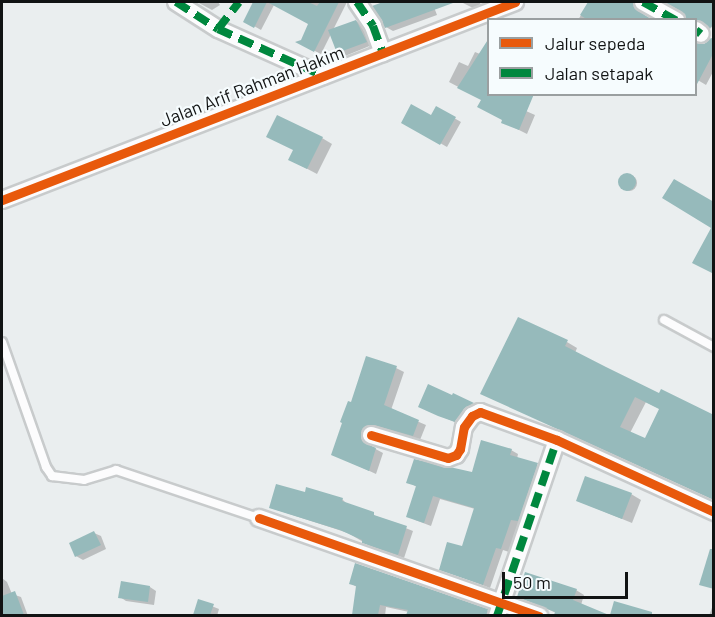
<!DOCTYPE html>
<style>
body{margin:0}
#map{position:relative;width:715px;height:617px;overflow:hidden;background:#eaeeef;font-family:Barlow,sans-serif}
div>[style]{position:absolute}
.shadow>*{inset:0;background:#0003}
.round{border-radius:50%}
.building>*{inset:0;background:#96babb}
.roads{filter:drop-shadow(2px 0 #c8cbcc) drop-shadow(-2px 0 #c8cbcc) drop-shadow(0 2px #c8cbcc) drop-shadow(0 -2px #c8cbcc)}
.service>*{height:8px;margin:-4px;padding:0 4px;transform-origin:4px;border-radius:4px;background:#fcfcfd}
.minor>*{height:16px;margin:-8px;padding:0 8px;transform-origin:8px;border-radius:8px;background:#fcfcfd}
.quiet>*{height:8px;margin-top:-4px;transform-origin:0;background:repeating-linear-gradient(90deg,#00873e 0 15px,transparent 0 23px)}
.cycleway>*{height:9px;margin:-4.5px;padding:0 4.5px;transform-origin:4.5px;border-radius:4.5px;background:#e8590c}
span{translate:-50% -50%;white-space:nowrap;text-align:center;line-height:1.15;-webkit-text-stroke:4.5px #f6fcfe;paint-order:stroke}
.street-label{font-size:18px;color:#111313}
.frame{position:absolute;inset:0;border:3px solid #111313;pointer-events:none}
.legend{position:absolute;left:487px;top:18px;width:210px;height:78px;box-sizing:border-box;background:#f6fcfe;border:2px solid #9a9fa0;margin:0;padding:8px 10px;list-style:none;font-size:18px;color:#111313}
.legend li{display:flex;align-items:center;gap:12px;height:30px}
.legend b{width:30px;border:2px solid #9a9fa0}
.scale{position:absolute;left:502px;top:572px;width:126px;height:27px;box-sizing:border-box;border:3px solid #111313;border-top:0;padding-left:8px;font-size:18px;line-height:21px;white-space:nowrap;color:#111313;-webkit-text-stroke:4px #f6fcfe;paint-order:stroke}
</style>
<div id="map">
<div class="shadow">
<i style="clip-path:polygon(197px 2px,218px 2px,220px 5px,212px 10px)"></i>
<i style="clip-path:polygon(255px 2px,347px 2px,333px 30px,356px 21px,363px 25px,372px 45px,345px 56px,338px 52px,331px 34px,321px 54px,299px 43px,302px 41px,310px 23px,274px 5px,261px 30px,245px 21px)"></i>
<i style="clip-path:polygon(378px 2px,432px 2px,437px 15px,393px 31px,386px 27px,391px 8px)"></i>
<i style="clip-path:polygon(461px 2px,491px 2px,488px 6px,481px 2px,477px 10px)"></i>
<i style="clip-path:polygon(589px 2px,642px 2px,640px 7px,645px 17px,651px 20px,578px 20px)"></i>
<i style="clip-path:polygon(664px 2px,714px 2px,714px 29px,705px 23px,700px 24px,696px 29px,696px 20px)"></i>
<i style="clip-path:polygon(696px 41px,699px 46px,714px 41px,714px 70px,706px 85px,696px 79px)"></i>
<i style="clip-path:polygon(475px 52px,480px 54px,488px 94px,535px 115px,527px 134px,503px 122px,504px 120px,483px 100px,449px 82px,459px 62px,468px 66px)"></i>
<i style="clip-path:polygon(437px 108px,461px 122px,447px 147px,403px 122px,432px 117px)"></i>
<i style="clip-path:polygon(322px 138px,332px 144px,317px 174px,300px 165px)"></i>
<i class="round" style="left:621px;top:175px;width:16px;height:16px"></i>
<i style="clip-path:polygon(evenodd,567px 342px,577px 348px,575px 353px,660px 395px,714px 416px,714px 500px,493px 399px,567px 342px,646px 402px,660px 409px,645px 440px,630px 433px,646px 402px)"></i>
<i style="clip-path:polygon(396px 368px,404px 372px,391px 410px,426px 425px,420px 440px,382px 428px,371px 431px,368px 442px,370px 446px,383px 453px,376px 474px,341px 458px,352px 404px)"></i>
<i style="clip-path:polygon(453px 395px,479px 408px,462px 425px,426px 410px)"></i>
<i style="clip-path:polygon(511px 450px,518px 454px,517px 459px,544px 469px,525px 524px,519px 522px,509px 552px,503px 550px,490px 588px,440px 569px,463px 548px,475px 509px,440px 499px,431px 526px,415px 520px,408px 516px,417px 487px,408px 482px,473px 474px)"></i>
<i style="clip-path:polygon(306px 494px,342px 499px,348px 505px,413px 531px,404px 558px,370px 546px,348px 533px,271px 508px)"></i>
<i style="clip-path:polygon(631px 494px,641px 500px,632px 523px,578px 501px)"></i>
<i style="clip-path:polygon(94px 533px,101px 536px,106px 549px,83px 560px,76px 556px)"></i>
<i style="clip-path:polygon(2px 578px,7px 582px,12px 594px,21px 597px,28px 616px,2px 616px)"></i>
<i style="clip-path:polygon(350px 583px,488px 611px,494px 616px,408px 616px,409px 612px,386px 607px,385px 616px,353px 616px,357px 587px)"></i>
<i style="clip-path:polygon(150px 587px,156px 591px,154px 605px,126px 601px,120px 597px)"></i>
<i style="clip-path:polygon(576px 590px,584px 595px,581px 605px,608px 616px,563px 616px,518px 596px)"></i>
<i style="clip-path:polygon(199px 601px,219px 609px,217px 616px,194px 616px)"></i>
<i style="clip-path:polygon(615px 602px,643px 613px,654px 616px,611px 616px)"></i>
<i style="clip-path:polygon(714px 602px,714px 616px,709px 616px)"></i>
</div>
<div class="building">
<i style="clip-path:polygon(253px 2px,308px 2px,317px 6px,320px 2px,339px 2px,314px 52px,295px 42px,301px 40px,308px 24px,267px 2px,254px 28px,243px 22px)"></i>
<i style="clip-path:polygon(383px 2px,453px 2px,453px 3px,385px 28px,372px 6px)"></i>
<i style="clip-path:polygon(588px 2px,633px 2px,638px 11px,653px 20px,588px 20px,580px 15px)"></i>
<i style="clip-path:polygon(664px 2px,714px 2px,714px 22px,710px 29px,698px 20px,686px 20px,681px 11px)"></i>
<i style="clip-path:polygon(356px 20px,367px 42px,337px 53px,328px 30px)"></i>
<i style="clip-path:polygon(489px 38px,489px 94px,534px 94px,519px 130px,501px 123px,502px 120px,477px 107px,481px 100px,457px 88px)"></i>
<i style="clip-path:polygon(711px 38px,714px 39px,714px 52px,696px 86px,696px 43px,704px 44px)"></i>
<i style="clip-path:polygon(411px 104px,431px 115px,436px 106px,456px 117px,440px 145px,401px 123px)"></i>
<i style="clip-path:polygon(277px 115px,323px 137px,307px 169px,288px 160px,293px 150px,266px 137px)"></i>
<i class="round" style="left:618px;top:173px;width:18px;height:18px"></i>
<i style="clip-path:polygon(674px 179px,714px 202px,714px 274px,692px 263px,711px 228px,662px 198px)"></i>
<i style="clip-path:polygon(evenodd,518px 317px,568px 340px,565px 346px,606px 367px,659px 393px,661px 389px,714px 415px,714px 500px,480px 394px,518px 317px,635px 397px,659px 409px,645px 438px,620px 427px,635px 397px)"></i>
<i style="clip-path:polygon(366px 356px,397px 366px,384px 405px,419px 420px,413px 436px,374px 425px,363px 428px,361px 437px,363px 442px,376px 448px,369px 471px,331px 455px,342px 423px,340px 422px,348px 401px,351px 402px)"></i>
<i style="clip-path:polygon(428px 384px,452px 395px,453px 393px,474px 403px,464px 409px,455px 422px,438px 416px,418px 407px)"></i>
<i style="clip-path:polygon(481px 440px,512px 449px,510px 455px,538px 463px,518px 521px,511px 520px,501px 549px,496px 548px,483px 585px,439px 570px,447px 542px,462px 546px,474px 508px,433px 496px,424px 523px,406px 517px,416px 486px,406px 483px,414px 459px,472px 472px)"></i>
<i style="clip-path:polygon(585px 476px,632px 493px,622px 519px,576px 501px)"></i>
<i style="clip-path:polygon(276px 484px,305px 492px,306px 487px,343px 498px,342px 501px,374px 512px,374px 515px,407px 526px,398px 555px,362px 543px,362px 540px,340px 530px,269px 508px)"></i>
<i style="clip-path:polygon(94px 531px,101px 545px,75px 557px,69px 543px)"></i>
<i style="clip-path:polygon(710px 549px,714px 549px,714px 589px,699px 585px)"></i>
<i style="clip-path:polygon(355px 563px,488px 609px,487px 615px,406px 615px,408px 610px,380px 605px,378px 615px,352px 615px,356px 586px,349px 584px)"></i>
<i style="clip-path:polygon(525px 572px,577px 589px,573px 600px,609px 615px,554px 615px,555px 612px,517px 597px)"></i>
<i style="clip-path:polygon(121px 581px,150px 586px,148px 602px,118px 598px)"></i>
<i style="clip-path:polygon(15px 591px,24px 615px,2px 615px,2px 596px)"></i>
<i style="clip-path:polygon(198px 599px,214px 604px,210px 615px,193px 615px)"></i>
<i style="clip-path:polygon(614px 601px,652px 612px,652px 615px,610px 615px)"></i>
</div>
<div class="roads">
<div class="service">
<i style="left:664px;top:320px;width:57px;rotate:28.4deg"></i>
<i style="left:2px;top:342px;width:133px;rotate:70.6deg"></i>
<i style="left:46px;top:467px;width:11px;rotate:56deg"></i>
<i style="left:52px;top:476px;width:32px;rotate:7deg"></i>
<i style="left:84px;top:480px;width:34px;rotate:-17deg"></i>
<i style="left:116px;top:470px;width:151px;rotate:18.6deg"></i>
</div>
<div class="minor">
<i style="left:176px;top:2px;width:50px;rotate:32.7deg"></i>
<i style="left:218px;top:29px;width:115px;rotate:24.1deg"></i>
<i style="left:357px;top:2px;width:29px;rotate:56deg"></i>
<i style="left:373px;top:26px;width:29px;rotate:70deg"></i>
<i style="left:643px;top:2px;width:38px;rotate:29deg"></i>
<i style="left:696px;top:30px;width:6px;rotate:39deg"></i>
<i style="left:2px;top:200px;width:550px;rotate:-21.1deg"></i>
<i style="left:371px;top:435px;width:80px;rotate:16.6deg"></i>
<i style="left:448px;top:458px;width:9px;rotate:-21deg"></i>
<i style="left:456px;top:455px;width:7px;rotate:-56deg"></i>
<i style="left:460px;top:449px;width:22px;rotate:-80deg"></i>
<i style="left:464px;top:427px;width:14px;rotate:-54deg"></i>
<i style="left:472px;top:416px;width:9px;rotate:-27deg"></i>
<i style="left:480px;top:412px;width:82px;rotate:20deg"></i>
<i style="left:557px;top:440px;width:173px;rotate:24.6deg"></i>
<i style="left:259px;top:518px;width:297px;rotate:19.3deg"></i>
<i style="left:497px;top:616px;width:186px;rotate:-71.2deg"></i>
</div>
</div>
<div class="quiet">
<i style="left:176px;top:2px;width:50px;rotate:32.7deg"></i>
<i style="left:218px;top:29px;width:115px;rotate:24.1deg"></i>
<i style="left:357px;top:2px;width:29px;rotate:56deg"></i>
<i style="left:373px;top:26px;width:29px;rotate:70deg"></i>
<i style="left:643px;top:2px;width:38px;rotate:29deg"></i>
<i style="left:218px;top:29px;width:34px;rotate:-52deg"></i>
<i style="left:696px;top:30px;width:6px;rotate:39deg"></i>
<i style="left:497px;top:616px;width:186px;rotate:-71.2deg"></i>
</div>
<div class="cycleway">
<i style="left:2px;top:200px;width:550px;rotate:-21.1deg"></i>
<i style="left:371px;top:435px;width:80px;rotate:16.6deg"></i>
<i style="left:448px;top:458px;width:9px;rotate:-21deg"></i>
<i style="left:456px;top:455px;width:7px;rotate:-56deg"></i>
<i style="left:460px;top:449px;width:22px;rotate:-80deg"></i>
<i style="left:464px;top:427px;width:14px;rotate:-54deg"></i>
<i style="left:472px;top:416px;width:9px;rotate:-27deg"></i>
<i style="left:480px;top:412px;width:82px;rotate:20deg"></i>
<i style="left:557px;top:440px;width:173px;rotate:24.6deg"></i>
<i style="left:259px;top:518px;width:297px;rotate:19.3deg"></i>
</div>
<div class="street-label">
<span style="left:252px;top:86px;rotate:-21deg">Jalan Arif Rahman Hakim</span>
</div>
<div class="frame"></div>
<ul class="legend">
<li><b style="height:8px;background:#e8590c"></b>Jalur sepeda</li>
<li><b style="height:8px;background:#00873e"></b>Jalan setapak</li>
</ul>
<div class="scale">50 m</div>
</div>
